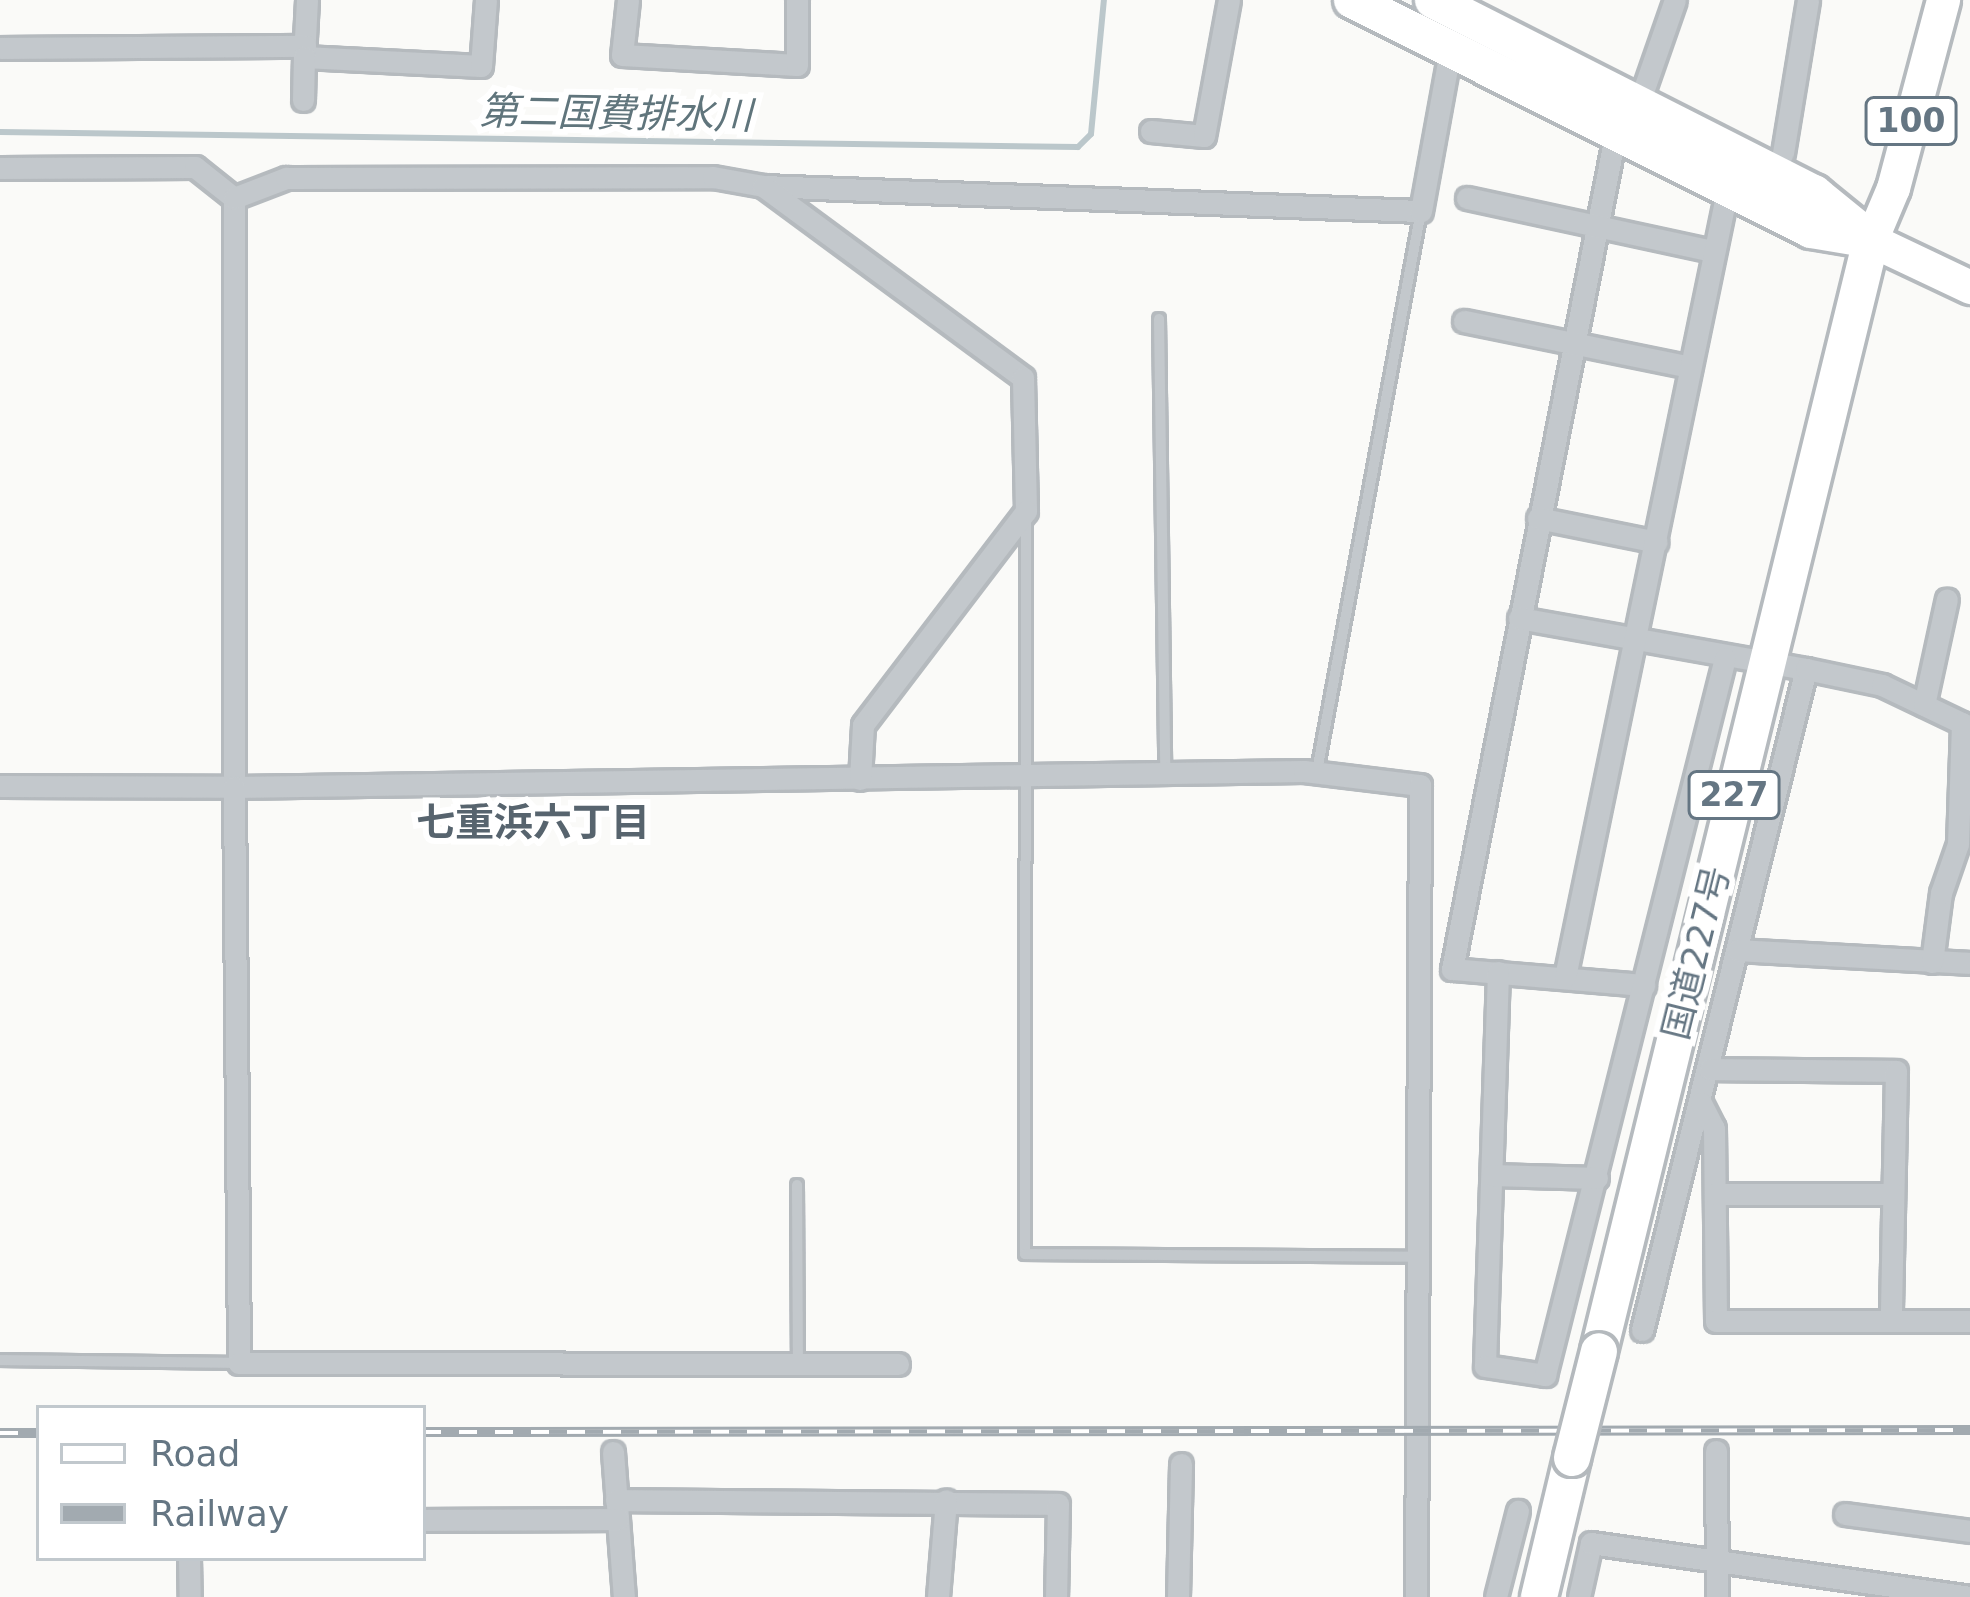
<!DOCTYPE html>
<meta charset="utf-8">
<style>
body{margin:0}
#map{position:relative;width:1970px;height:1597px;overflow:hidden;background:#fafaf8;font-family:"DejaVu Sans","Noto Sans JP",sans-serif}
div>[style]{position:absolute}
.stream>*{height:6px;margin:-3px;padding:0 3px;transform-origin:3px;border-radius:3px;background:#bbc7cb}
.roads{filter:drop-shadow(3px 0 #b5babe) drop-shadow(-3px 0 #b5babe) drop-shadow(0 3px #b5babe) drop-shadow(0 -3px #b5babe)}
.lane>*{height:10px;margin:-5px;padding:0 5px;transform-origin:5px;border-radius:5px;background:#c3c8cc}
.street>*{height:21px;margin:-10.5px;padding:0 10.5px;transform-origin:10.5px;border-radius:10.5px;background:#c3c8cc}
.primary>*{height:33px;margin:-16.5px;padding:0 16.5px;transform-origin:16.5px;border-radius:16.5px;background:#fff}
.highway>*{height:36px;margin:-18px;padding:0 18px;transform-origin:18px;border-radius:18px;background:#fff}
.rail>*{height:10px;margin-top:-5px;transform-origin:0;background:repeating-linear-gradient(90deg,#fff 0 18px,#a2aab0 0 36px);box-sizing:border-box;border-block:3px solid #a2aab0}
.bridges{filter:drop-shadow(3px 0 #b4b9bd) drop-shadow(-3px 0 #b4b9bd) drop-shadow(0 3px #b4b9bd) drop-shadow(0 -3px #b4b9bd)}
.highway-bridge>*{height:36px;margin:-18px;padding:0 18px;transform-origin:18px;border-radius:18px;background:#fff}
span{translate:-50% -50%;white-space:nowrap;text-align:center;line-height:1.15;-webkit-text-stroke:12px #fff;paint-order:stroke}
.shield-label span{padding:3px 9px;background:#fff;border:3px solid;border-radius:9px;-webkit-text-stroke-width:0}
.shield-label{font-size:33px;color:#657683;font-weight:700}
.street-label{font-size:36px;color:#657683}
.water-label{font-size:39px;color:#60757c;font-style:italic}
.neighbourhood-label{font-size:39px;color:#57646e;font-weight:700}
.legend{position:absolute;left:36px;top:1405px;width:390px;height:156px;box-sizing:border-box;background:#fff;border:3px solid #c1c8cd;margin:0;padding:15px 21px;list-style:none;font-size:36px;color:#657683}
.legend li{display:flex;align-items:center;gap:24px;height:60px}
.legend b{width:60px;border:3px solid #c1c8cd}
</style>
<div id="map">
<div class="stream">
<i style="left:0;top:132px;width:1078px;rotate:0.8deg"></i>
<i style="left:1078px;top:147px;width:18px;rotate:-45deg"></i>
<i style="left:1091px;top:134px;width:135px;rotate:-84.5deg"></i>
</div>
<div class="roads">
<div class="lane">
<i style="left:1159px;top:319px;width:454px;rotate:89.2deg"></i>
<i style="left:1026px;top:520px;width:734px;rotate:90.08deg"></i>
<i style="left:1025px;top:1254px;width:388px;rotate:0.4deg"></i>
<i style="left:1317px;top:771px;width:570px;rotate:-79.48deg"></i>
<i style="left:797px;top:1185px;width:179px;rotate:89.7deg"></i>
<i style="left:0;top:1360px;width:239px;rotate:0.7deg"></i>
</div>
<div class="street">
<i style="left:307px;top:0;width:57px;rotate:93deg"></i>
<i style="left:304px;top:57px;width:177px;rotate:2.9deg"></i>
<i style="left:481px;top:66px;width:66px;rotate:-85.7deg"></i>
<i style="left:628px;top:0;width:55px;rotate:96.2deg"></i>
<i style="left:622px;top:55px;width:175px;rotate:3.3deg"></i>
<i style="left:797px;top:65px;width:65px;rotate:-90deg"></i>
<i style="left:0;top:48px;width:305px;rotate:-0.4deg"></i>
<i style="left:303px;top:100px;width:43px;rotate:-88.7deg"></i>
<i style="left:1638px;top:106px;width:112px;rotate:-70.8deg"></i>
<i style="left:1151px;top:131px;width:53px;rotate:5.4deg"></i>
<i style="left:1204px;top:136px;width:138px;rotate:-79.6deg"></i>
<i style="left:1615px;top:136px;width:849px;rotate:101.07deg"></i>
<i style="left:1452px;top:969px;width:193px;rotate:4.8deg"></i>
<i style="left:1783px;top:153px;width:155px;rotate:-80.7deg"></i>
<i style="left:0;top:168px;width:195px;rotate:-0.3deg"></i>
<i style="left:195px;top:167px;width:50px;rotate:38.5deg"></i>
<i style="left:763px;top:186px;width:658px;rotate:2.18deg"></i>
<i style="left:1421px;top:211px;width:174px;rotate:-79.7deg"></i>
<i style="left:234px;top:198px;width:589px;rotate:90deg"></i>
<i style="left:234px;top:787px;width:1070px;rotate:-0.86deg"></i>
<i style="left:1304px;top:771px;width:117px;rotate:6.9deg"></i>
<i style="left:1420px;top:785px;width:812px;rotate:90.28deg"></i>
<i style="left:234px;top:198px;width:56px;rotate:-21deg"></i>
<i style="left:286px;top:178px;width:427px;rotate:-0.1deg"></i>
<i style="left:713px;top:177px;width:51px;rotate:10.2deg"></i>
<i style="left:763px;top:186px;width:323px;rotate:36.4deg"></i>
<i style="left:1023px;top:378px;width:133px;rotate:88.7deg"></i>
<i style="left:1026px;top:511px;width:269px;rotate:127.3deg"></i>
<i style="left:863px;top:725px;width:54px;rotate:93.2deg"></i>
<i style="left:1467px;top:198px;width:251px;rotate:12.2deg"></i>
<i style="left:1464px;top:321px;width:231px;rotate:11.5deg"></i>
<i style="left:1538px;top:518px;width:121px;rotate:11.4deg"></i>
<i style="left:1519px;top:618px;width:291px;rotate:10.1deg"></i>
<i style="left:1806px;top:669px;width:681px;rotate:103.93deg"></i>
<i style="left:1806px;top:669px;width:78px;rotate:11.9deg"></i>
<i style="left:1882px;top:685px;width:98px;rotate:25.5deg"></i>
<i style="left:1924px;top:705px;width:108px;rotate:-77.8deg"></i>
<i style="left:0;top:786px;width:234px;rotate:0.2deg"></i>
<i style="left:234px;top:787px;width:576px;rotate:89.5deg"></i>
<i style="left:239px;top:1363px;width:659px;rotate:0.09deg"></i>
<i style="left:1738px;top:950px;width:232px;rotate:3.2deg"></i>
<i style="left:1932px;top:962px;width:70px;rotate:-82.6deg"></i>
<i style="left:1941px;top:893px;width:52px;rotate:-70.9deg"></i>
<i style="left:1958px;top:844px;width:121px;rotate:-88.1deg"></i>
<i style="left:1498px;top:972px;width:394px;rotate:91.9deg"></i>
<i style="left:1485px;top:1366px;width:61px;rotate:8.5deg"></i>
<i style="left:1545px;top:1375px;width:739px;rotate:-75.91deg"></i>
<i style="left:1565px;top:977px;width:803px;rotate:-78.35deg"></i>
<i style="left:1710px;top:1069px;width:186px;rotate:0.6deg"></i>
<i style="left:1896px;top:1071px;width:248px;rotate:91.2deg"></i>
<i style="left:1701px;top:1103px;width:28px;rotate:63deg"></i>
<i style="left:1714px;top:1128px;width:193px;rotate:89.4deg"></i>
<i style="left:1716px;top:1321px;width:254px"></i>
<i style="left:1492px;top:1175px;width:105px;rotate:1.6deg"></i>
<i style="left:1715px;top:1194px;width:178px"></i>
<i style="left:1716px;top:1451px;width:146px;rotate:89.6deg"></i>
<i style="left:613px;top:1452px;width:145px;rotate:85.7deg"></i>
<i style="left:616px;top:1500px;width:442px;rotate:0.5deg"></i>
<i style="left:1058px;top:1504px;width:93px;rotate:91.2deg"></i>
<i style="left:1845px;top:1514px;width:126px;rotate:7.7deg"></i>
<i style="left:423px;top:1520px;width:195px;rotate:-0.3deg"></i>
<i style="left:189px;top:1558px;width:39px;rotate:89deg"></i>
<i style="left:938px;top:1597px;width:97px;rotate:-85.3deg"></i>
<i style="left:1178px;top:1597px;width:133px;rotate:-88.7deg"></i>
<i style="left:1496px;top:1597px;width:89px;rotate:-75.7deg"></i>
<i style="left:1579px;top:1597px;width:55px;rotate:-77.5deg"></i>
<i style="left:1591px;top:1543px;width:383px;rotate:8.1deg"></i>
</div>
<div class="primary">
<i style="left:1871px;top:240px;width:56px;rotate:-67.1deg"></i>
<i style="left:1893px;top:188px;width:195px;rotate:-75.1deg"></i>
<i style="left:1871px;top:240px;width:110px;rotate:25.4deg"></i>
</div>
<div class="highway">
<i style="left:1352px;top:0;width:513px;rotate:26.61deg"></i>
<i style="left:1811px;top:230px;width:61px;rotate:9.5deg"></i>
<i style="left:1433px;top:0;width:427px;rotate:26.9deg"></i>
<i style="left:1814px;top:193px;width:70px;rotate:39.2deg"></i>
<i style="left:1599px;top:1351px;width:1144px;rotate:-76.24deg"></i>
<i style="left:1539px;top:1597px;width:143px;rotate:-76.6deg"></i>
</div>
</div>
<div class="rail">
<i style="left:423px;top:1432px;width:1547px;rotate:-0.07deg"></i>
<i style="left:0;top:1433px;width:39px"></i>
</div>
<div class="bridges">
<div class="highway-bridge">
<i style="left:1572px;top:1458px;width:110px;rotate:-75.8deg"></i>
</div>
</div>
<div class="shield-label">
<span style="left:1911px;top:121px">100</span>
<span style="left:1734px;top:795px">227</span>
</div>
<div class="street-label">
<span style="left:1696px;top:953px;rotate:-76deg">国道227号</span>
</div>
<div class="water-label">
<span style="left:616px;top:114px;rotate:1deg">第二国費排水川</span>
</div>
<div class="neighbourhood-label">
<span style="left:533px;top:823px">七重浜六丁目</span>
</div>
<ul class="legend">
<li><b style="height:15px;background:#fff"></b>Road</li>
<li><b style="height:15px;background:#a2aab0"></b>Railway</li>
</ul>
</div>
